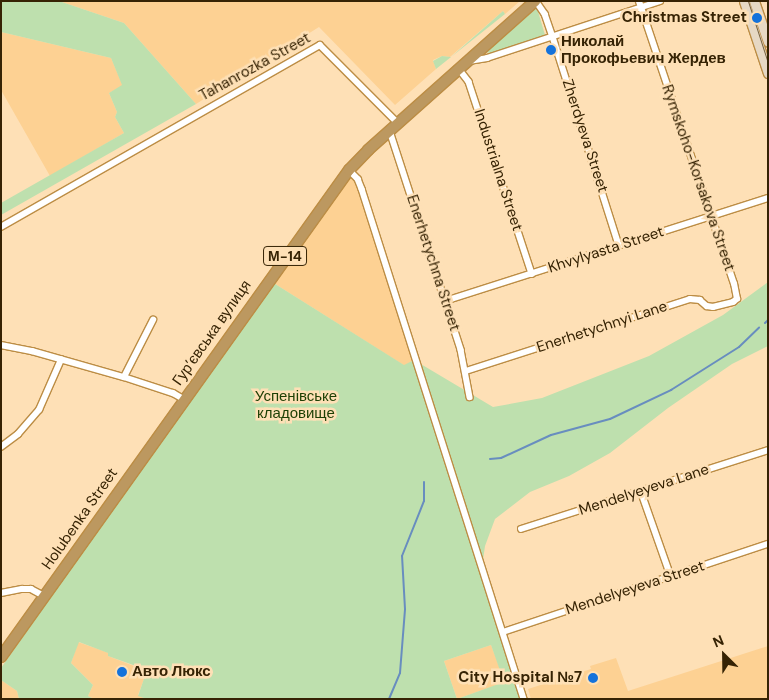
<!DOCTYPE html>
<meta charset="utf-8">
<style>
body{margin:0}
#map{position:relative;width:769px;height:700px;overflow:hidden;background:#fee0b6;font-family:"DM Sans",sans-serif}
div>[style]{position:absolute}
.built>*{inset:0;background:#fdd193}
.green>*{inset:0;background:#bee0ae}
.stream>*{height:2px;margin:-1px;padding:0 1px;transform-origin:1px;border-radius:1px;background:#688dbf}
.roads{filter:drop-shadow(1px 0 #bc8d45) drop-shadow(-1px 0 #bc8d45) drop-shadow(0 1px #bc8d45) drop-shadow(0 -1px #bc8d45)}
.minor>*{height:5.5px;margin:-2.75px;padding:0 2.75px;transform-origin:2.75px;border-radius:2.75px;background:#fff}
.secondary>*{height:9px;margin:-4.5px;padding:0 4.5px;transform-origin:4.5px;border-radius:4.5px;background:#e6d8c4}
.trunk>*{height:10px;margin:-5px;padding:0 5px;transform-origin:5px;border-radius:5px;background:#bc9860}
.tram>*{height:1px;margin:-0.5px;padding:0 0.5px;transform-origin:0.5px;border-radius:0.5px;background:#796340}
.dots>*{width:14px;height:14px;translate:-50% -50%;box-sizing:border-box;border:2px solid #fee0b6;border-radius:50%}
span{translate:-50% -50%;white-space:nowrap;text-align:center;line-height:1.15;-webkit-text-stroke:5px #fee0b6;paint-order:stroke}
.shield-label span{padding:1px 4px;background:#fee0b6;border:1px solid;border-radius:4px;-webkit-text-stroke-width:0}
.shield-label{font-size:14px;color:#362304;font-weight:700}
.poi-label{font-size:15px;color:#362304;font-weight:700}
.right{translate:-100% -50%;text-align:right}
.left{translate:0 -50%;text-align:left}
.street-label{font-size:15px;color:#362304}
.park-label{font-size:15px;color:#1d3f04}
.frame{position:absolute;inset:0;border:2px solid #362304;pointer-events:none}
.north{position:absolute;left:699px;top:630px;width:50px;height:50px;-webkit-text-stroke:4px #fee0b6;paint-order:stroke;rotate:337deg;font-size:14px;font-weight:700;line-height:20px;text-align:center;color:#362304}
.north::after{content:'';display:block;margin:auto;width:18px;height:22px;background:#362304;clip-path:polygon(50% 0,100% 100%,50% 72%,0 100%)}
</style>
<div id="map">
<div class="built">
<i style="clip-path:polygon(59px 1px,520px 1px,505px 14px,503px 11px,450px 57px,442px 56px,433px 60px,436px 69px,395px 105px,319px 27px,196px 104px,124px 23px)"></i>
<i style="clip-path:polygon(1px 32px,111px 58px,123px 86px,109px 93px,117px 112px,115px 117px,124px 133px,50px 176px,1px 90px)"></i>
<i style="clip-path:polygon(352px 170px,414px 360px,405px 366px,272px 282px)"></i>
<i style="clip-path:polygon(78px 642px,109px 653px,108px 656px,147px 671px,138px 695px,147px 699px,94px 699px,88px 696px,93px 685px,71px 663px)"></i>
<i style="clip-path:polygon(491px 645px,505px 682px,457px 699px,444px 661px)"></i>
<i style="clip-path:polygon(768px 646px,768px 699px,531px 699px,528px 689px,591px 669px,590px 666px,616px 658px,628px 691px)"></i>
<i style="clip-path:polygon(1px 680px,17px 691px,19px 699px,1px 699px)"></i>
</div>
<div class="green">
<i style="clip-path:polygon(1px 1px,59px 1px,124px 23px,196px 104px,1px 215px,1px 203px,124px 133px,115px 117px,117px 112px,109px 93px,122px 85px,111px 58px,1px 32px)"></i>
<i style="clip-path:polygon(537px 8px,545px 35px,490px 53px,486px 52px)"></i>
<i style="clip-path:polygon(503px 11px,505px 14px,436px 69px,433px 61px,442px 56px,451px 57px)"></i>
<i style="clip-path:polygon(evenodd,272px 282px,404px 365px,414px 360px,493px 407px,542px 398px,649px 356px,723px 315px,768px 282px,768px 346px,732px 364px,668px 408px,610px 453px,569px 476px,530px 492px,495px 519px,485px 546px,482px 567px,521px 699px,147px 699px,138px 696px,147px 670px,108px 656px,108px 653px,79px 642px,71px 663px,93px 685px,88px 696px,94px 699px,19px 699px,17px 691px,1px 680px,1px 668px,272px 282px,491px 645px,504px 682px,457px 699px,444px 661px,491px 645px)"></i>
</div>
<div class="stream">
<i style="left:765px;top:323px;width:4px;rotate:-45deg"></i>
<i style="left:490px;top:459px;width:11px;rotate:-5deg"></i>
<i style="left:501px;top:458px;width:55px;rotate:-24.7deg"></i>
<i style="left:551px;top:435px;width:61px;rotate:-15.2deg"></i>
<i style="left:610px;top:419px;width:68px;rotate:-25.4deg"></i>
<i style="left:671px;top:390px;width:80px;rotate:-32.3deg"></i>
<i style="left:739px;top:347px;width:28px;rotate:-44deg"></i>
<i style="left:389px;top:699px;width:28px;rotate:-67deg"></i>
<i style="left:400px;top:673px;width:64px;rotate:-85.5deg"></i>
<i style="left:405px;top:609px;width:53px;rotate:-93.2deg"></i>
<i style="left:402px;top:556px;width:59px;rotate:-68.2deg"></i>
<i style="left:424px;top:501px;width:19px;rotate:-90deg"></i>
</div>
<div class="roads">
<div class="minor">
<i style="left:536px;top:1px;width:16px;rotate:55deg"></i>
<i style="left:545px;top:14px;width:24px;rotate:71deg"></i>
<i style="left:553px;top:37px;width:218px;rotate:72.4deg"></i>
<i style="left:469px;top:61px;width:18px;rotate:-9deg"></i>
<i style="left:487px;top:58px;width:182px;rotate:-18.2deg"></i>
<i style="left:459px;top:69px;width:16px;rotate:52deg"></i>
<i style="left:469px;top:82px;width:202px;rotate:71.8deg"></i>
<i style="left:390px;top:131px;width:230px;rotate:72deg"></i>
<i style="left:461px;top:350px;width:48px;rotate:79.2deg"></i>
<i style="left:349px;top:170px;width:13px;rotate:45deg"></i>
<i style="left:358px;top:179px;width:11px;rotate:68deg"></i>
<i style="left:362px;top:189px;width:535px;rotate:72.38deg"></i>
<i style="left:1px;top:227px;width:367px;rotate:-29.7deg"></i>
<i style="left:320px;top:45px;width:110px;rotate:45deg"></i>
<i style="left:445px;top:301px;width:339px;rotate:-17.7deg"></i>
<i style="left:1px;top:345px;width:32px;rotate:11deg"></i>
<i style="left:32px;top:351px;width:96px;rotate:15.8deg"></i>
<i style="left:124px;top:377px;width:52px;rotate:18.1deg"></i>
<i style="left:173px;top:393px;width:13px;rotate:29deg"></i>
<i style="left:466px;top:371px;width:235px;rotate:-17.8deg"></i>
<i style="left:690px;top:299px;width:10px;rotate:6deg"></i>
<i style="left:700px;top:300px;width:9px;rotate:41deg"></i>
<i style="left:707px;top:306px;width:6px;rotate:9deg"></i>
<i style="left:713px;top:307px;width:21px;rotate:-14deg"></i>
<i style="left:733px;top:302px;width:5px;rotate:-37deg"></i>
<i style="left:737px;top:299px;width:15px;rotate:-101deg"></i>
<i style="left:734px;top:284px;width:299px;rotate:-108.6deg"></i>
<i style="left:124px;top:377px;width:64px;rotate:-63deg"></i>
<i style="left:1px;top:447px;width:21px;rotate:-37deg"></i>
<i style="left:18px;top:434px;width:32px;rotate:-49deg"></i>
<i style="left:39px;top:410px;width:55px;rotate:-66.3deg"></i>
<i style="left:641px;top:491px;width:90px;rotate:70.6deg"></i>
<i style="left:521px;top:529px;width:259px;rotate:-17.7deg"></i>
<i style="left:1px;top:593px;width:21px;rotate:-11deg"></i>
<i style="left:22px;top:589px;width:9px"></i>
<i style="left:31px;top:589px;width:15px;rotate:28deg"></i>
<i style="left:503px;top:632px;width:279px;rotate:-18.4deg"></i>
</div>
<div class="secondary">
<i style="left:744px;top:1px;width:76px;rotate:71.6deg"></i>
<i style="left:754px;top:1px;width:43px;rotate:71.1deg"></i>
</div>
<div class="trunk">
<i style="left:1px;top:657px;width:599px;rotate:-54.45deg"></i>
<i style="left:349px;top:170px;width:28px;rotate:-46deg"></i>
<i style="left:368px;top:150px;width:224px;rotate:-41.7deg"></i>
</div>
</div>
<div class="tram">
<i style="left:748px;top:1px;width:65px;rotate:72.1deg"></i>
</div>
<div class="dots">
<i style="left:757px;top:18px;background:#1472db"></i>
<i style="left:551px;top:50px;background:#1472db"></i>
<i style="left:122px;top:672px;background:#1472db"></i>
<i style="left:593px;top:678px;background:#1472db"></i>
</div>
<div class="shield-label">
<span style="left:285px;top:256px">М-14</span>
</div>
<div class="poi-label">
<span class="right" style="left:747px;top:18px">Christmas Street</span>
<span class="left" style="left:561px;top:50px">Николай<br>Прокофьевич Жердев</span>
<span class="left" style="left:132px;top:672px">Авто Люкс</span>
<span class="right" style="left:582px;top:678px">City Hospital №7</span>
</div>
<div class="street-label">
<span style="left:255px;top:67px;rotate:-29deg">Tahanrozka Street</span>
<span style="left:585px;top:136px;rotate:72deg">Zherdyeva Street</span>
<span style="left:498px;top:170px;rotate:72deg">Industrialna Street</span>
<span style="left:698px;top:178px;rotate:71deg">Rymskoho-Korsakova Street</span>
<span style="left:606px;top:250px;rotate:-18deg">Khvylyasta Street</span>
<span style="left:433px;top:263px;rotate:72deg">Enerhetychna Street</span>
<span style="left:602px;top:327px;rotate:-18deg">Enerhetychnyi Lane</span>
<span style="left:212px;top:333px;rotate:-55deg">Гур’євська вулиця</span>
<span style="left:644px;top:490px;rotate:-18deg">Mendelyeyeva Lane</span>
<span style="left:80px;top:519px;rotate:-55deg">Holubenka Street</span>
<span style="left:635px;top:588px;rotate:-18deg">Mendelyeyeva Street</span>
</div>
<div class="park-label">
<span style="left:296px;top:405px">Успенівське<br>кладовище</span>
</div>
<div class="frame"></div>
<div class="north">N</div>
</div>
